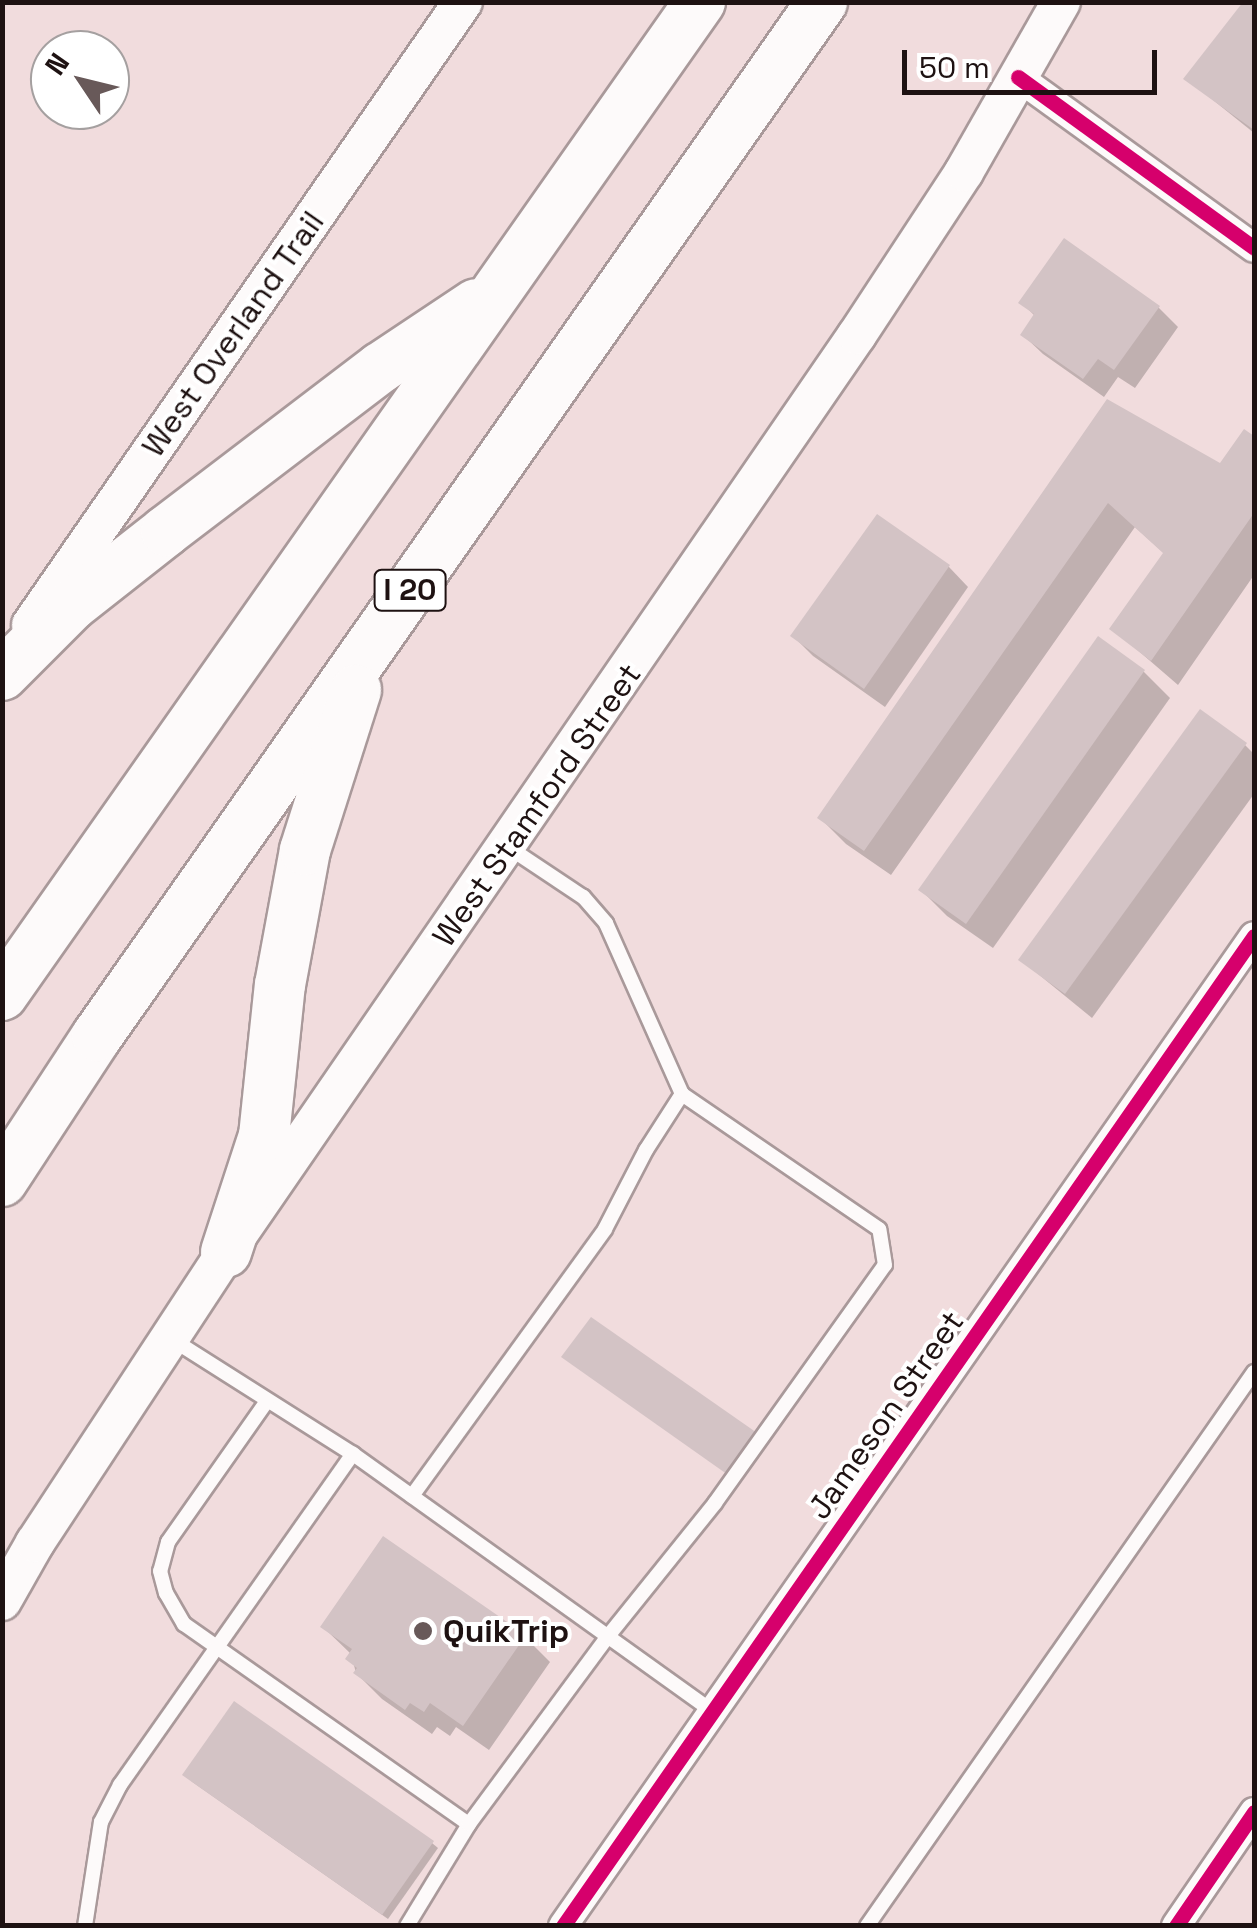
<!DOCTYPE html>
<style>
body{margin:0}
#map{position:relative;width:1257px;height:1928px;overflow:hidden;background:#f1dcdd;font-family:"Space Grotesk",sans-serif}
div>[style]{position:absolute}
.shadow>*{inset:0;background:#0003}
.building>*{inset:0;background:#d3c3c5}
.roads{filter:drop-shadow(2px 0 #a9999a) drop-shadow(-2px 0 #a9999a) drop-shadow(0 2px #a9999a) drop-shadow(0 -2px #a9999a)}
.service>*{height:14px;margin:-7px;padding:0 7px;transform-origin:7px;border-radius:7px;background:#fdfafa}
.minor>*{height:28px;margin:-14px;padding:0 14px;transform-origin:14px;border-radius:14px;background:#fdfafa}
.secondary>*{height:38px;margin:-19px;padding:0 19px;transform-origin:19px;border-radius:19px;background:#fdfafa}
.motorway>*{height:50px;margin:-25px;padding:0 25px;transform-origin:25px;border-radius:25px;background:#fdfafa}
.cycleway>*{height:15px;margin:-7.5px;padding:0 7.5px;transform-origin:7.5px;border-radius:7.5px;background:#d6006c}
.dots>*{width:28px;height:28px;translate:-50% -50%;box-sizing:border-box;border:5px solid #fff;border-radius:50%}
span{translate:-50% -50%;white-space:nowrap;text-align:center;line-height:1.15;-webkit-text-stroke:8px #fff;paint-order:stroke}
.shield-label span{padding:2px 8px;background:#fff;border:2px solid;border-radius:8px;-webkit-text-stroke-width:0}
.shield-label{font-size:30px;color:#1e1212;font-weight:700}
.street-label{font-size:32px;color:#1e1212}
.poi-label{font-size:32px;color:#1e1212;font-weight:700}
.left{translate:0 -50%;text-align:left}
.frame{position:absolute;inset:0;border:5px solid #1e1212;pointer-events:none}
.north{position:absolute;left:30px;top:30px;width:100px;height:100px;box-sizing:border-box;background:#fff;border:2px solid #a5a0a0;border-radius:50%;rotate:305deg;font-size:28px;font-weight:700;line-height:40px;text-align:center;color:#1e1212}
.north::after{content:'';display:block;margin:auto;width:35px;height:45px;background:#685959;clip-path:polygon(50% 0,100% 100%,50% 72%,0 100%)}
.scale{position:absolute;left:902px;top:50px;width:255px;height:45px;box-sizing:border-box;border:5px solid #1e1212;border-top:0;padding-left:12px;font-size:30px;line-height:35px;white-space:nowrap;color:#1e1212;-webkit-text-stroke:8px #fff;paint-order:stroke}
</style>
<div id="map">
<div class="shadow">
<i style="clip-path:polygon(1245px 2px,1254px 2px,1254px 133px,1187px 79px)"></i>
<i style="clip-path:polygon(1022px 303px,1158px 307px,1178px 327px,1135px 388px,1118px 377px,1104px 397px,1043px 354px,1023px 335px,1036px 317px)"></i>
<i style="clip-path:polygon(1108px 403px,1221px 466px,1245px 432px,1254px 439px,1254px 575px,1178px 685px,1112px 628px,1165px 554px,1135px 527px,891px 875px,846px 844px,820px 818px)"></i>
<i style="clip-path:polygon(877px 517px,949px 567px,968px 587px,885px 707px,813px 656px,793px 636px)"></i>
<i style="clip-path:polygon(1098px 640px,1144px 672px,1170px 698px,993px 948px,947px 916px,921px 890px)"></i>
<i style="clip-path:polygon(1245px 745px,1254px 754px,1254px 794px,1092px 1018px,1021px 960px)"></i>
<i style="clip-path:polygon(323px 1627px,525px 1637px,550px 1662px,489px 1750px,456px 1727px,450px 1736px,437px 1727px,432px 1734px,382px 1699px,356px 1673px,351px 1654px)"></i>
<i style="clip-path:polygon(191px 1781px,432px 1843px,438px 1848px,388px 1919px)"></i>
</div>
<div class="building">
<i style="clip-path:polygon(1243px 2px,1254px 2px,1254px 130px,1183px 79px)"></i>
<i style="clip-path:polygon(1064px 238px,1160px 306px,1114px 370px,1098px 359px,1083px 379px,1020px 335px,1034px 314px,1018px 303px)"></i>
<i style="clip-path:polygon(1107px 399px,1220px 463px,1244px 429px,1254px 436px,1254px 513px,1151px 661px,1109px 629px,1163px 553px,1108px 503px,864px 851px,817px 818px)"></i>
<i style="clip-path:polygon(877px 514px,950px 565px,864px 689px,790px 636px)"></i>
<i style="clip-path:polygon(1098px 636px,1145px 670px,966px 924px,918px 890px)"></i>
<i style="clip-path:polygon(1200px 709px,1247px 743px,1065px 994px,1018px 960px)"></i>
<i style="clip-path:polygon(591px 1317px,760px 1435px,731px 1477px,561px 1357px)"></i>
<i style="clip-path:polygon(383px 1536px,526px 1635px,463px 1726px,430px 1703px,424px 1712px,410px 1703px,405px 1710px,353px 1673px,357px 1668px,345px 1659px,352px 1649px,320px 1627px)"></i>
<i style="clip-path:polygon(234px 1701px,434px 1841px,382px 1915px,182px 1775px)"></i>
</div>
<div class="roads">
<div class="service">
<i style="left:170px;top:1338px;width:217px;rotate:32.4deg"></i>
<i style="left:267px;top:1401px;width:172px;rotate:125.1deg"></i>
<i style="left:168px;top:1542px;width:30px;rotate:105deg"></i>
<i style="left:160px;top:1571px;width:23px;rotate:75deg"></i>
<i style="left:166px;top:1593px;width:36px;rotate:60deg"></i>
<i style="left:184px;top:1624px;width:348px;rotate:35.1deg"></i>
<i style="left:469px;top:1824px;width:119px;rotate:121.3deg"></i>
<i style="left:412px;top:1496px;width:329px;rotate:-54.1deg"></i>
<i style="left:605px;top:1229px;width:89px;rotate:-62.6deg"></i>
<i style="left:646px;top:1150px;width:67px;rotate:-57.3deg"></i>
<i style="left:682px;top:1094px;width:187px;rotate:-114deg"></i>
<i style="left:606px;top:923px;width:35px;rotate:-131deg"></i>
<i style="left:583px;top:897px;width:90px;rotate:-146.3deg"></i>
<i style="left:469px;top:1824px;width:235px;rotate:-53.5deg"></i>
<i style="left:609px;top:1635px;width:169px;rotate:-51.2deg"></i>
<i style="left:715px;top:1503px;width:292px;rotate:-54.5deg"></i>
<i style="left:885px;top:1265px;width:36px;rotate:-99deg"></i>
<i style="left:879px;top:1229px;width:239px;rotate:-145.6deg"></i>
<i style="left:85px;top:1926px;width:105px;rotate:-81.3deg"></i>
<i style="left:101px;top:1822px;width:42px;rotate:-62.8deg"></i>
<i style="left:120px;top:1785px;width:405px;rotate:-54.9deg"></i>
<i style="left:353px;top:1454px;width:442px;rotate:35.6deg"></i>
<i style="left:867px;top:1926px;width:676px;rotate:-55.06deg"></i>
</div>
<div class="minor">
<i style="left:1018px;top:77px;width:291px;rotate:35.9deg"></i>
<i style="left:563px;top:1926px;width:1207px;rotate:-55.09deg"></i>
<i style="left:1176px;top:1926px;width:138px;rotate:-55.6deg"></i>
</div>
<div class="secondary">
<i style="left:31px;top:625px;width:758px;rotate:-55.26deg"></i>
<i style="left:2px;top:1601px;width:67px;rotate:-60.4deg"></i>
<i style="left:35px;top:1543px;width:348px;rotate:-56.7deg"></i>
<i style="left:226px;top:1252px;width:1113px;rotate:-55.47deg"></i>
<i style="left:857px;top:335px;width:195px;rotate:-56.7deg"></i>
<i style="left:964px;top:172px;width:196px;rotate:-60.3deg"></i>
</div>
<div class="motorway">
<i style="left:2px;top:675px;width:99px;rotate:-45deg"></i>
<i style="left:72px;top:605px;width:120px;rotate:-38.2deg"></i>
<i style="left:166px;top:531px;width:269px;rotate:-37.3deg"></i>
<i style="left:380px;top:368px;width:115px;rotate:-33.7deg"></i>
<i style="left:2px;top:995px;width:1214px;rotate:-54.9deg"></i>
<i style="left:2px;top:1181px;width:173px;rotate:-56.8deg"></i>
<i style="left:97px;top:1036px;width:1263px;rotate:-54.96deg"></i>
<i style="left:226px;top:1252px;width:122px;rotate:-71.9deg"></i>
<i style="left:264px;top:1136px;width:152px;rotate:-84deg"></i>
<i style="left:280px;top:985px;width:137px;rotate:-79.5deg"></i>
<i style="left:305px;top:850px;width:168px;rotate:-72.3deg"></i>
</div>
</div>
<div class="cycleway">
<i style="left:1018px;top:77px;width:291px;rotate:35.9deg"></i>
<i style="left:563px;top:1926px;width:1207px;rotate:-55.09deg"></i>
<i style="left:1176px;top:1926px;width:138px;rotate:-55.6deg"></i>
</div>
<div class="dots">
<i style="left:423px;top:1631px;background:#685959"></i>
</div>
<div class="shield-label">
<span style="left:410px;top:590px">I 20</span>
</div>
<div class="street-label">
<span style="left:233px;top:334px;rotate:-55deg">West Overland Trail</span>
<span style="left:537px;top:805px;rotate:-55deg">West Stamford Street</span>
<span style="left:886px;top:1415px;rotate:-55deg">Jameson Street</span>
</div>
<div class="poi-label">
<span class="left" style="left:443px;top:1631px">QuikTrip</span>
</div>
<div class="frame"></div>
<div class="north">N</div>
<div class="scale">50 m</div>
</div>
